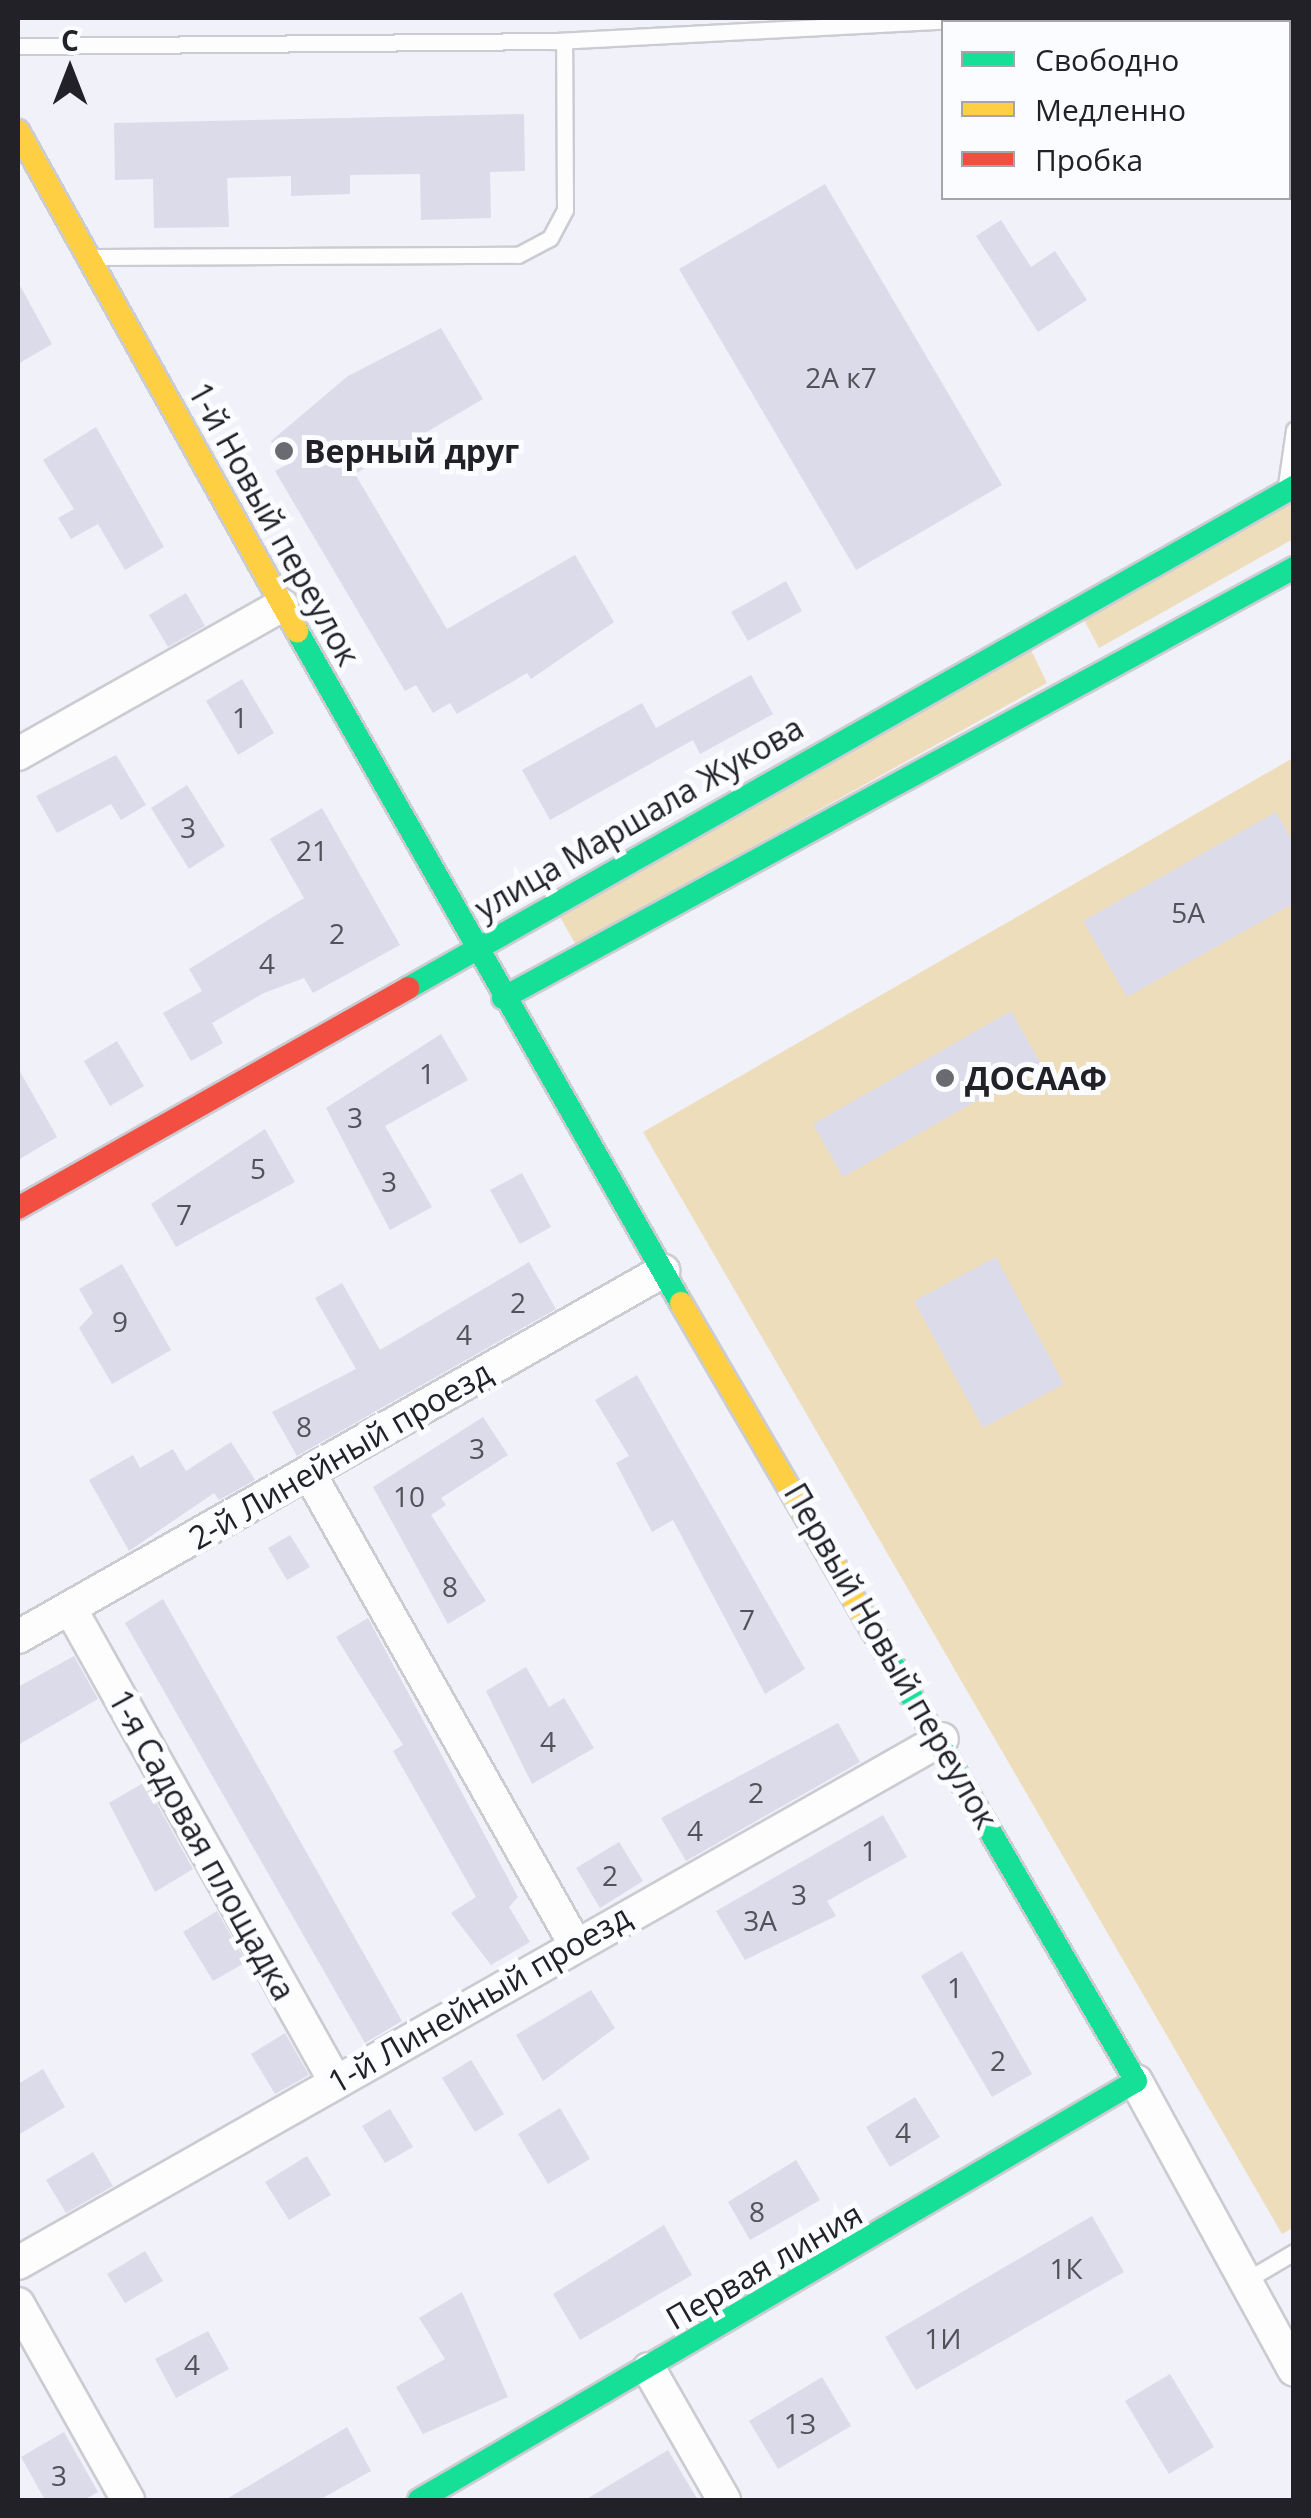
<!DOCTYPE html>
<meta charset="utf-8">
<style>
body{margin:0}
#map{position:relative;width:1311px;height:2518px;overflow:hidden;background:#f1f1fa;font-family:"Open Sans",sans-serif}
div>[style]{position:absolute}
.green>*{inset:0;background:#eeddba}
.building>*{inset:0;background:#dbdbea}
.roads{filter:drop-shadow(2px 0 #cbcbd2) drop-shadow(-2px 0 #cbcbd2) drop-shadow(0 2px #cbcbd2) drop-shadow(0 -2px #cbcbd2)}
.lane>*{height:15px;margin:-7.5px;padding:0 7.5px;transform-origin:7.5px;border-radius:7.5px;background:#fdfdfe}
.street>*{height:32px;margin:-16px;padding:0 16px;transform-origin:16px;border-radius:16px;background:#fdfdfe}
.fast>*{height:22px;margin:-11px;padding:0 11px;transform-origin:11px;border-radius:11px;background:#16e098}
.slow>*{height:22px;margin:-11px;padding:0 11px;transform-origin:11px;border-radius:11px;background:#ffcf43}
.jam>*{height:22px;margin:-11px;padding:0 11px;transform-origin:11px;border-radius:11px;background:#f24e42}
.dots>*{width:28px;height:28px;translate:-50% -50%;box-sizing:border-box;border:5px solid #fbfcff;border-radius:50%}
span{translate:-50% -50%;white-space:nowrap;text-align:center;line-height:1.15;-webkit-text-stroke:10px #fbfcff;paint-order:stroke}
.number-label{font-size:28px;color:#52525a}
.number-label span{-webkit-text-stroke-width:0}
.poi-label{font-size:32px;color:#212127;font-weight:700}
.left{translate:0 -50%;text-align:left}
.street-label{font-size:32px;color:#212127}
.frame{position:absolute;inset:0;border:20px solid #212127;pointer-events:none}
.legend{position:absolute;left:941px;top:20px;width:350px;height:180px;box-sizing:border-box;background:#fbfcff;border:2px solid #a4a4a9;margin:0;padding:12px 18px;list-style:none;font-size:30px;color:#212127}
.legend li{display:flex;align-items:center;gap:20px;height:50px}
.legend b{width:50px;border:2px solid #a4a4a9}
.north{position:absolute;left:20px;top:20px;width:100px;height:100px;-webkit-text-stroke:8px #fbfcff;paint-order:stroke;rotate:0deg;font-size:28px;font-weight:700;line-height:40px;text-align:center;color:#212127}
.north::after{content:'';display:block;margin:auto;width:35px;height:45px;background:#212127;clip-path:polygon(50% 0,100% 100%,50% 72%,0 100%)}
</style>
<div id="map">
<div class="green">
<i style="clip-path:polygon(1293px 500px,1293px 539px,1099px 648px,1083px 618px)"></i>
<i style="clip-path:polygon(1030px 648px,1047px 683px,576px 945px,560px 917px)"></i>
<i style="clip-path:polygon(1293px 758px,1294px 2227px,1282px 2234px,643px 1132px)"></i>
</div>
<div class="building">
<i style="clip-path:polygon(524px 114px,525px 171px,490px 172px,491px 218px,421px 220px,420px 174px,350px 175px,350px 194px,291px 196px,291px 176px,227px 178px,229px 227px,154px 228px,153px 179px,115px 180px,114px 123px)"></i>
<i style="clip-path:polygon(825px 184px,1002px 485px,856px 570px,679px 269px)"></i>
<i style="clip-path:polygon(1001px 220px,1031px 267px,1055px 251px,1087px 300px,1038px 332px,976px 236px)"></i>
<i style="clip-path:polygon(18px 282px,52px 344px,18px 364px)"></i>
<i style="clip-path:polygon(441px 328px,483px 399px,355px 474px,447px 629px,575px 555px,614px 622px,531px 679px,527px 673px,457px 714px,450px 703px,433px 713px,416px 685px,405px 691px,275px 471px,286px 465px,271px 441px,348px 376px)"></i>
<i style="clip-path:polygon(96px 427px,164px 547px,125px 570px,98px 524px,71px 539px,58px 518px,74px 509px,43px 460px)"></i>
<i style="clip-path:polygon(786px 581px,802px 611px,748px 641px,731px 612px)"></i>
<i style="clip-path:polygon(186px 593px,205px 626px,168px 647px,149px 615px)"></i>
<i style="clip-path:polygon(751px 675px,773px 714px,700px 754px,693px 740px,550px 820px,522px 770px,642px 703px,656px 728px)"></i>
<i style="clip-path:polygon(242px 679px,274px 733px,238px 755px,206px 701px)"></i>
<i style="clip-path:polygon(116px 755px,146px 805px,121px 820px,111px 804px,57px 833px,36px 796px)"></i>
<i style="clip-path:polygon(187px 785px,225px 846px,189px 869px,151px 808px)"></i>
<i style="clip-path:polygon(322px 808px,400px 945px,313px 993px,304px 978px,264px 993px,212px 1023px,223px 1043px,191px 1061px,163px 1013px,202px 991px,189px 969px,304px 898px,270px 839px)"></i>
<i style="clip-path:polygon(1276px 812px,1294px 843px,1294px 903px,1127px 997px,1083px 921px)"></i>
<i style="clip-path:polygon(1011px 1011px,1041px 1064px,843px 1177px,813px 1124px)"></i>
<i style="clip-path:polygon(441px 1034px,468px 1080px,385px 1126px,432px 1207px,390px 1230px,326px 1108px)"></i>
<i style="clip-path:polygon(117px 1041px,144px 1086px,110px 1106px,84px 1061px)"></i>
<i style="clip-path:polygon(18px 1068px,57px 1137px,18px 1160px)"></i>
<i style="clip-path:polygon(265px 1129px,295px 1182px,176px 1247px,151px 1204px)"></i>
<i style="clip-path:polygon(522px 1173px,551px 1227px,520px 1244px,490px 1190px)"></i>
<i style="clip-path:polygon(996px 1257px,1064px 1384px,983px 1428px,914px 1301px)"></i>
<i style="clip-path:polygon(529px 1262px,556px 1309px,297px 1456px,272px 1412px,356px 1369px,315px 1298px,342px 1283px,380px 1350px)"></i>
<i style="clip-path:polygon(122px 1264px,171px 1350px,112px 1384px,79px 1328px,93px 1313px,79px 1289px)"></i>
<i style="clip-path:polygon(637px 1375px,805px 1669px,765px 1694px,673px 1520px,652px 1532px,616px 1463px,629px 1456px,595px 1400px)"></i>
<i style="clip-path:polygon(483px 1417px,508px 1455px,441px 1498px,446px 1505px,431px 1515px,486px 1601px,448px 1624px,373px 1487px)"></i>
<i style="clip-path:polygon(231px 1442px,255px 1480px,219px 1500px,214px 1493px,129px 1551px,89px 1480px,133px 1455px,140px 1468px,173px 1449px,186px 1471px)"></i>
<i style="clip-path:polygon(290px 1535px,310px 1567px,287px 1580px,268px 1548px)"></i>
<i style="clip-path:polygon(163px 1599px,402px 2021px,365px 2043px,125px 1623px)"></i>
<i style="clip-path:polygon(368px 1618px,518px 1897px,509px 1907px,530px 1942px,491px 1965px,451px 1913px,476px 1897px,393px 1751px,403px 1745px,336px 1637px)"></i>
<i style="clip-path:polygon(74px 1656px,98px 1699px,18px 1745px,18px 1687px)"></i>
<i style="clip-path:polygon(526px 1667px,549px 1707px,564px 1698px,594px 1748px,532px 1784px,486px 1691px)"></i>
<i style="clip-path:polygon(838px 1723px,860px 1762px,686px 1861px,661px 1818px)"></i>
<i style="clip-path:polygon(145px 1782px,193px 1869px,155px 1892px,109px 1803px)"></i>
<i style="clip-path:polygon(883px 1815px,907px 1857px,827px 1901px,836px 1916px,745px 1960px,716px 1911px)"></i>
<i style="clip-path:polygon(619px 1842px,643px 1881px,600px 1908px,576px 1868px)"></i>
<i style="clip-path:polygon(217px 1911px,246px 1962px,213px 1981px,183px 1932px)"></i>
<i style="clip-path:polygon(962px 1951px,1032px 2074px,992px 2097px,921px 1976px)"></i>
<i style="clip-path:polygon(591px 1990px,615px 2028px,543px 2081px,516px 2035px)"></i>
<i style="clip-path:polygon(285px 2033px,309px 2075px,275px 2094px,251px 2054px)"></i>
<i style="clip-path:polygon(471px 2060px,504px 2114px,475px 2132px,442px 2078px)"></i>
<i style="clip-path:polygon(43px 2069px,65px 2107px,18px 2135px,18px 2084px)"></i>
<i style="clip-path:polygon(915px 2097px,940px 2137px,890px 2167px,866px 2127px)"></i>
<i style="clip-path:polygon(560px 2108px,590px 2159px,548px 2184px,518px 2134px)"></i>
<i style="clip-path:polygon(390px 2109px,413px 2147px,385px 2163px,362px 2126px)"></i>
<i style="clip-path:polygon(93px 2152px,113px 2186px,66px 2213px,46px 2180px)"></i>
<i style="clip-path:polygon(307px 2156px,331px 2195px,289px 2220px,265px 2182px)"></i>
<i style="clip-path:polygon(796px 2160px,820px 2200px,750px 2240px,728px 2202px)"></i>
<i style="clip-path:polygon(1092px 2216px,1124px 2272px,916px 2390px,885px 2337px)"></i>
<i style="clip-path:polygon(664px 2225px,692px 2275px,580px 2340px,553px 2294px)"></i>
<i style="clip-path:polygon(145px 2251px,163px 2281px,125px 2303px,107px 2274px)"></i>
<i style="clip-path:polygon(462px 2292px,508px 2397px,423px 2434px,396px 2387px,445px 2359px,419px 2318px)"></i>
<i style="clip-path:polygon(208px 2331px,229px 2369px,176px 2398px,155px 2359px)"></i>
<i style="clip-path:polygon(1170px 2374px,1214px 2447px,1169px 2474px,1125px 2401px)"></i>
<i style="clip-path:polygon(822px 2377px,851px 2426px,778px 2469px,749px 2421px)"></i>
<i style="clip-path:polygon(347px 2427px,371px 2471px,319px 2500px,225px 2500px)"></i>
<i style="clip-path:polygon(64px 2432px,98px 2492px,84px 2500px,45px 2500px,21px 2457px)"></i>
<i style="clip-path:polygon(668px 2450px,698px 2500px,585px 2500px)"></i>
</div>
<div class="roads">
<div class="lane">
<i style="left:18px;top:46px;width:536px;rotate:-0.53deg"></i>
<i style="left:554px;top:41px;width:446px;rotate:-3deg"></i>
<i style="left:97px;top:257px;width:421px;rotate:-0.3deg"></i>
<i style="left:518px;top:255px;width:36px;rotate:-28deg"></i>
<i style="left:550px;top:238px;width:32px;rotate:-62deg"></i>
<i style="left:565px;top:210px;width:169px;rotate:-90.3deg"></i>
<i style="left:1286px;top:485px;width:56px;rotate:-81.7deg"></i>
<i style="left:1245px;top:2281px;width:57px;rotate:-30.6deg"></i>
</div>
<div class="street">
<i style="left:18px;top:754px;width:303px;rotate:-29.4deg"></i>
<i style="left:309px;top:1473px;width:541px;rotate:60.54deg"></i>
<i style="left:70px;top:1608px;width:542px;rotate:60.74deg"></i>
<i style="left:18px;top:1637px;width:742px;rotate:-29.57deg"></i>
<i style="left:1136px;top:2081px;width:329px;rotate:61.3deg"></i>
<i style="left:18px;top:2263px;width:1062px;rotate:-29.56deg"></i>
<i style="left:18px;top:2304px;width:225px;rotate:60.7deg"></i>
<i style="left:649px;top:2369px;width:151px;rotate:60.2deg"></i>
</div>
<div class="fast">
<i style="left:297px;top:631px;width:774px;rotate:60.26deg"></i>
<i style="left:408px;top:988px;width:1018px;rotate:-29.49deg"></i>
<i style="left:503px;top:998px;width:900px;rotate:-28.53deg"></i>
<i style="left:419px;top:2500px;width:830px;rotate:-30.3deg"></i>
<i style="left:1136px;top:2081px;width:521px;rotate:-120.3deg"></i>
</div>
<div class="slow">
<i style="left:18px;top:131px;width:573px;rotate:60.84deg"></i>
<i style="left:681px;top:1303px;width:380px;rotate:59.7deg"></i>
</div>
<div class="jam">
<i style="left:18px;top:1208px;width:448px;rotate:-29.4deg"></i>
</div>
</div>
<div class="dots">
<i style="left:284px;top:451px;background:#6a6a71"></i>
<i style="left:945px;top:1078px;background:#6a6a71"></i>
</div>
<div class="number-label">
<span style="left:841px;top:377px">2А к7</span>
<span style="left:240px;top:717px">1</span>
<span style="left:188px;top:827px">3</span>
<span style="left:312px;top:850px">21</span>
<span style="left:1188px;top:912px">5А</span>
<span style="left:337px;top:933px">2</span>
<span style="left:267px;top:963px">4</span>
<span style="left:427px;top:1073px">1</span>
<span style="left:355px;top:1117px">3</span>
<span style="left:258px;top:1168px">5</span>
<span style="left:389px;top:1181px">3</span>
<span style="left:184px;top:1214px">7</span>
<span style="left:518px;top:1302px">2</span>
<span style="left:120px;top:1321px">9</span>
<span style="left:464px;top:1334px">4</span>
<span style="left:304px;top:1426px">8</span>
<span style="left:477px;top:1448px">3</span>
<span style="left:409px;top:1496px">10</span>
<span style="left:450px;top:1586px">8</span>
<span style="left:747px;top:1619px">7</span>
<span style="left:548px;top:1741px">4</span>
<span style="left:756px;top:1792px">2</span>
<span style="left:695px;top:1830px">4</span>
<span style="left:869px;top:1850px">1</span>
<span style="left:610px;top:1875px">2</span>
<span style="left:799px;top:1894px">3</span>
<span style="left:760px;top:1920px">3А</span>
<span style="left:955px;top:1987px">1</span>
<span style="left:998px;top:2060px">2</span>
<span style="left:903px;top:2132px">4</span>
<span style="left:757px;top:2211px">8</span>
<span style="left:1066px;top:2268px">1К</span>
<span style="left:943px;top:2338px">1И</span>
<span style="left:192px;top:2364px">4</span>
<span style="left:800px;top:2423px">1З</span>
<span style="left:59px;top:2475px">3</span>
</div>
<div class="poi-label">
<span class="left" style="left:304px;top:451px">Верный друг</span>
<span class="left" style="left:965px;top:1078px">ДОСААФ</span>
</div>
<div class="street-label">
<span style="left:274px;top:524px;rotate:61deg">1-й Новый переулок</span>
<span style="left:639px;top:818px;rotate:-30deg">улица Маршала Жукова</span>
<span style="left:340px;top:1455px;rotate:-30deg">2-й Линейный проезд</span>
<span style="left:891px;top:1656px;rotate:60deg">Первый Новый переулок</span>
<span style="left:202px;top:1845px;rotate:61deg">1-я Садовая площадка</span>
<span style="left:479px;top:1999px;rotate:-30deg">1-й Линейный проезд</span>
<span style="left:764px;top:2266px;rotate:-30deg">Первая линия</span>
</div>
<div class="frame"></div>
<ul class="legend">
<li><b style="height:12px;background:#16e098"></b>Свободно</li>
<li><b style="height:12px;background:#ffcf43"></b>Медленно</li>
<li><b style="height:12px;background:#f24e42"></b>Пробка</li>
</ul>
<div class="north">С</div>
</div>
